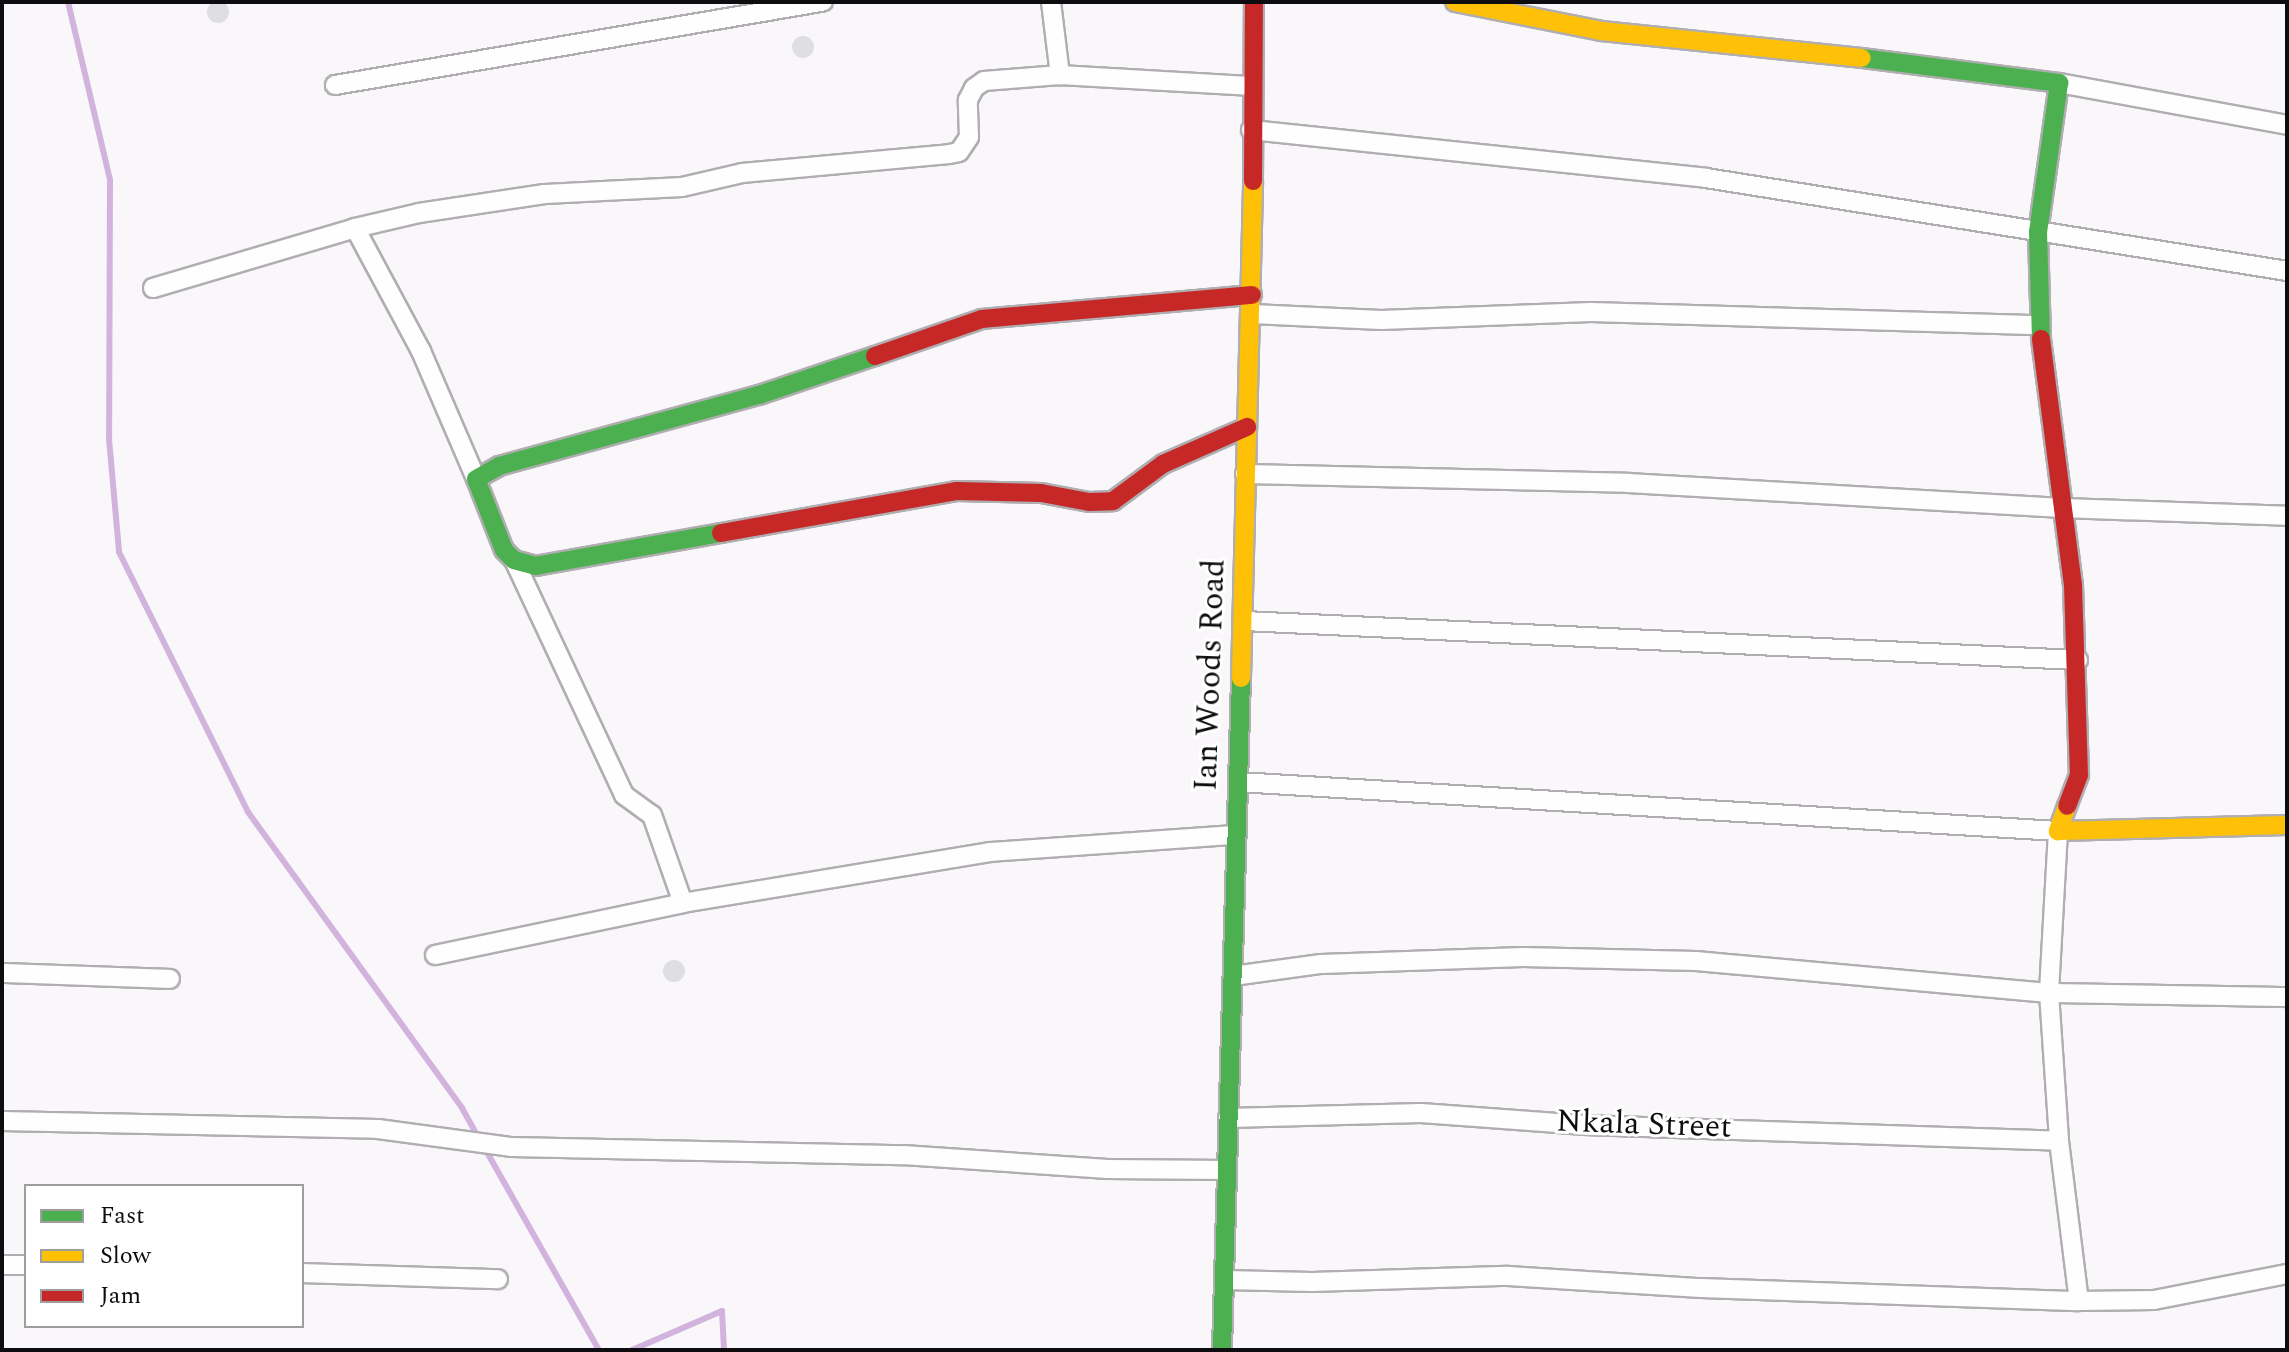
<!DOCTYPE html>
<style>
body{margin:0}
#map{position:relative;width:2289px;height:1352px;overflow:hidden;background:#f9f7fa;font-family:Spectral,serif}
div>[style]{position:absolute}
.stream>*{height:6px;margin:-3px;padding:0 3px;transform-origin:3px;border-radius:3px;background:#d2b3dd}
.building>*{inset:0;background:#dfdee0}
.round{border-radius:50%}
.roads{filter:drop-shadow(2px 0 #b0aeb0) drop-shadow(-2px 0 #b0aeb0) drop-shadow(0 2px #b0aeb0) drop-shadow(0 -2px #b0aeb0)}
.street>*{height:18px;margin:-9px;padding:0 9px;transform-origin:9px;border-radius:9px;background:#fefefe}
.fast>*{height:18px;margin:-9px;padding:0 9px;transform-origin:9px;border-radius:9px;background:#4caf50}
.slow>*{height:18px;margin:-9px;padding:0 9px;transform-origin:9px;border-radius:9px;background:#ffc107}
.jam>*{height:18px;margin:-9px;padding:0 9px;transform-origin:9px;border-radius:9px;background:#c62828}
span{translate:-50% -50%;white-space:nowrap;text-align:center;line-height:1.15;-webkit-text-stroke:6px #fff;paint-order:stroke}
.street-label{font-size:32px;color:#0d0c0e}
.frame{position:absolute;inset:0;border:4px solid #0d0c0e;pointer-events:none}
.legend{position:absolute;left:24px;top:1184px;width:280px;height:144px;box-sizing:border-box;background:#fff;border:2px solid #9e9e9f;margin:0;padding:10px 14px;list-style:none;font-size:24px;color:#0d0c0e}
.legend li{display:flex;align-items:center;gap:16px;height:40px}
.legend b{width:40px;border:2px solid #9e9e9f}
</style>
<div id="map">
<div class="stream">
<i style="left:68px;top:2px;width:183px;rotate:76.7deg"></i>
<i style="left:110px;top:180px;width:259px;rotate:90.2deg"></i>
<i style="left:109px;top:439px;width:113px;rotate:84.9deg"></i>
<i style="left:119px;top:552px;width:290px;rotate:63.6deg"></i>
<i style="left:248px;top:812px;width:365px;rotate:54.1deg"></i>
<i style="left:462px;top:1108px;width:33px;rotate:61deg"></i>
<i style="left:484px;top:1147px;width:233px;rotate:60.5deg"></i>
<i style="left:632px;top:1350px;width:98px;rotate:-23.4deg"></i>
<i style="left:722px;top:1311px;width:39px;rotate:87deg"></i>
</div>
<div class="building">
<i class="round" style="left:207px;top:1px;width:22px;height:22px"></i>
<i class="round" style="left:792px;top:36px;width:22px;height:22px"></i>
<i class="round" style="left:663px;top:960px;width:22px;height:22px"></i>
</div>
<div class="roads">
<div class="street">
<i style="left:1051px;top:2px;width:74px;rotate:83deg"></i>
<i style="left:1060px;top:75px;width:193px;rotate:3.3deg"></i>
<i style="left:2059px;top:83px;width:232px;rotate:10.4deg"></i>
<i style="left:335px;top:85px;width:495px;rotate:-9.7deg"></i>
<i style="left:1251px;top:130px;width:458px;rotate:6deg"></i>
<i style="left:1706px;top:178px;width:588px;rotate:9.09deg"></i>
<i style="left:355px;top:228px;width:140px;rotate:61.8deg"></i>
<i style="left:421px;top:351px;width:139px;rotate:66.7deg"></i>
<i style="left:153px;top:288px;width:211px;rotate:-16.5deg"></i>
<i style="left:355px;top:228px;width:66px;rotate:-13.2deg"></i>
<i style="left:419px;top:213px;width:127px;rotate:-8.6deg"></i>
<i style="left:545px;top:194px;width:137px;rotate:-2.9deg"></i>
<i style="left:682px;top:187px;width:62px;rotate:-13.1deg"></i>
<i style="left:742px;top:173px;width:208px;rotate:-5.2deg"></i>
<i style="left:949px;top:154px;width:10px;rotate:-11deg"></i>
<i style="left:959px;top:152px;width:18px;rotate:-56deg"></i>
<i style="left:969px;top:137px;width:37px;rotate:-92deg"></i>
<i style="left:968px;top:100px;width:13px;rotate:-63deg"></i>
<i style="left:974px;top:88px;width:12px;rotate:-35deg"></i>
<i style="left:984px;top:81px;width:76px;rotate:-4.5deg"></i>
<i style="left:1252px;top:314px;width:129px;rotate:2.7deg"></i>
<i style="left:1381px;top:320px;width:210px;rotate:-2.2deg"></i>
<i style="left:1591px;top:312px;width:448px;rotate:1.7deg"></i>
<i style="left:1245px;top:474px;width:383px;rotate:1.3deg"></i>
<i style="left:1628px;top:483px;width:435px;rotate:3.3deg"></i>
<i style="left:2062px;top:508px;width:225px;rotate:2deg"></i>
<i style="left:514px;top:560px;width:259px;rotate:64.9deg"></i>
<i style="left:624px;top:795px;width:34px;rotate:36deg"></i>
<i style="left:652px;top:815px;width:93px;rotate:70.6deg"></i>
<i style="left:1244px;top:621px;width:835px;rotate:2.68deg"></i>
<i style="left:1238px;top:782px;width:821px;rotate:3.42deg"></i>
<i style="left:2058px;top:831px;width:162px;rotate:93.2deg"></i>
<i style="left:2049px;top:993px;width:148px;rotate:86.1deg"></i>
<i style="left:2059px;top:1141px;width:161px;rotate:82.9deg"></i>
<i style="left:435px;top:955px;width:253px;rotate:-11.8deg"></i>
<i style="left:683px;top:903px;width:311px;rotate:-9.4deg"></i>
<i style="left:990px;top:852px;width:247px;rotate:-4deg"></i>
<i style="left:2px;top:973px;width:168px;rotate:2deg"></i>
<i style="left:1233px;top:976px;width:89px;rotate:-7.8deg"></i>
<i style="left:1321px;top:964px;width:202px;rotate:-2deg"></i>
<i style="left:1523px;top:957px;width:173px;rotate:1.3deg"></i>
<i style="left:1696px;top:961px;width:354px;rotate:5.2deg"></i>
<i style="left:2049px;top:993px;width:238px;rotate:1deg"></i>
<i style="left:1228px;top:1118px;width:193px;rotate:-1.5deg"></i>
<i style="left:1421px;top:1113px;width:164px;rotate:4.2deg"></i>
<i style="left:1585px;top:1125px;width:474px;rotate:1.9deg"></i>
<i style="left:2px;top:1121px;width:376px;rotate:1.2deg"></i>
<i style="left:378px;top:1129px;width:135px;rotate:7.7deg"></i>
<i style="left:512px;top:1147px;width:391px;rotate:1.2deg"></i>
<i style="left:903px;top:1155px;width:205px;rotate:3.9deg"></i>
<i style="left:1108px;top:1169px;width:119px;rotate:0.5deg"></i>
<i style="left:2px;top:1265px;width:24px"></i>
<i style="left:302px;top:1273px;width:196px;rotate:1.8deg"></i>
<i style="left:1224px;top:1280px;width:88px;rotate:1.3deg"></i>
<i style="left:1312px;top:1282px;width:196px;rotate:-1.8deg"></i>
<i style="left:1508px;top:1276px;width:193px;rotate:3.6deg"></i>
<i style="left:1701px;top:1288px;width:378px;rotate:2deg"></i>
<i style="left:2079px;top:1301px;width:75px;rotate:-0.8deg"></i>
<i style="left:2154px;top:1300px;width:136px;rotate:-11.1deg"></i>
</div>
<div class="fast">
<i style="left:1862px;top:58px;width:199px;rotate:7.2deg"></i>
<i style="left:2059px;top:83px;width:150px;rotate:98deg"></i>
<i style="left:2038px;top:232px;width:107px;rotate:88.4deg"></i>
<i style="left:721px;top:533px;width:188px;rotate:169.9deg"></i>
<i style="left:536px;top:566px;width:23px;rotate:-165deg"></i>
<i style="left:514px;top:560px;width:14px;rotate:-135deg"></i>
<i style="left:504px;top:550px;width:76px;rotate:-111.5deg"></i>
<i style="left:476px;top:479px;width:26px;rotate:-29deg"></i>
<i style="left:499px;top:466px;width:270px;rotate:-15.3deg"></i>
<i style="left:759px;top:395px;width:122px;rotate:-18.6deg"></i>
<i style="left:1222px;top:1350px;width:672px;rotate:-88.38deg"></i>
</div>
<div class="slow">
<i style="left:1455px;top:2px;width:149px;rotate:11.2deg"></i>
<i style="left:1601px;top:31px;width:262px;rotate:5.9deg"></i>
<i style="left:1241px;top:678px;width:497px;rotate:-88.6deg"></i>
<i style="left:2067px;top:806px;width:27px;rotate:110deg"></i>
<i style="left:2058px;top:831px;width:229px;rotate:-1.5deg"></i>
</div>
<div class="jam">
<i style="left:1253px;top:181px;width:179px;rotate:-89.7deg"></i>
<i style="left:2041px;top:339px;width:248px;rotate:82.6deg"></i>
<i style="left:2073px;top:585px;width:190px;rotate:88.2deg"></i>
<i style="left:2079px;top:775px;width:33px;rotate:111deg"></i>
<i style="left:875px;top:356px;width:113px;rotate:-19.1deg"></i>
<i style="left:982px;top:319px;width:271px;rotate:-5.1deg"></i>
<i style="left:721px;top:533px;width:240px;rotate:-10.1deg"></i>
<i style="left:957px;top:491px;width:84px;rotate:1.4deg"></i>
<i style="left:1041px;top:493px;width:49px;rotate:10.6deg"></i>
<i style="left:1089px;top:502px;width:24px;rotate:-2deg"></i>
<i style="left:1113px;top:501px;width:62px;rotate:-36.5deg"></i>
<i style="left:1163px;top:464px;width:92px;rotate:-23.8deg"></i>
</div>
</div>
<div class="street-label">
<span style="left:1211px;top:675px;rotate:-88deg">Ian Woods Road</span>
<span style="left:1644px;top:1125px;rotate:2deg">Nkala Street</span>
</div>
<div class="frame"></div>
<ul class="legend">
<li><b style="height:10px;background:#4caf50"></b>Fast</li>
<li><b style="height:10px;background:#ffc107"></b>Slow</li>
<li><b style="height:10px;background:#c62828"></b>Jam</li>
</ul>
</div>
